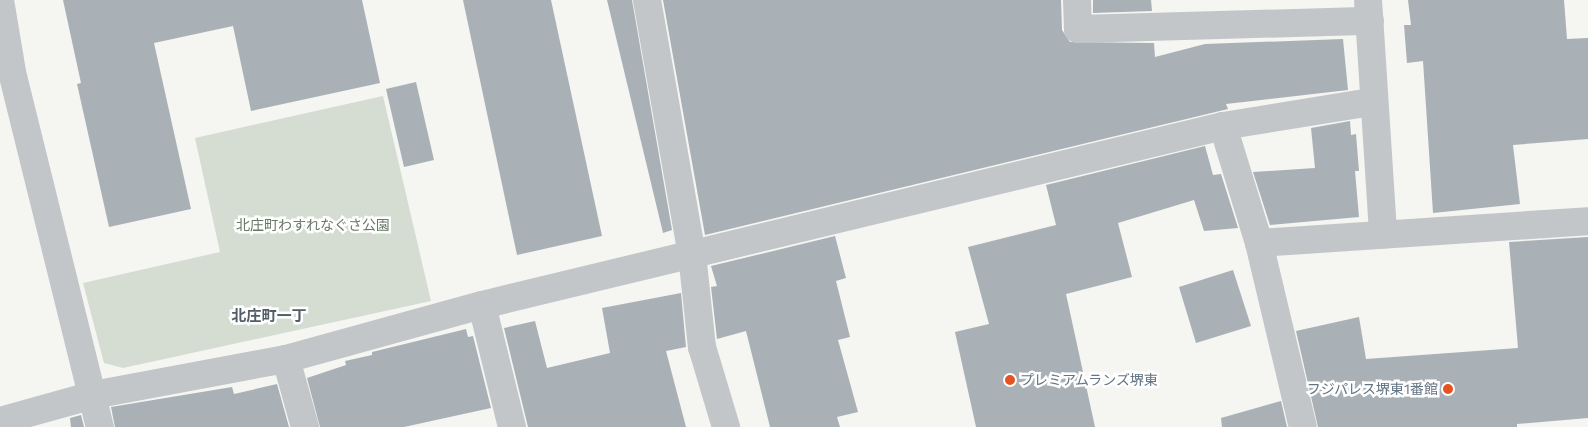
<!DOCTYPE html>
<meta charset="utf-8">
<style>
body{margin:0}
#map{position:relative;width:1588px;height:427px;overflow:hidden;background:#f5f5f1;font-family:Commissioner,"Noto Sans JP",sans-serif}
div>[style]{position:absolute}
.green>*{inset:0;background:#d5dcd2}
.building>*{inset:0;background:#a9b1b6}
.minor>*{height:28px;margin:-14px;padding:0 14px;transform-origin:14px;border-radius:14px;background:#c2c6c9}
.dots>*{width:14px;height:14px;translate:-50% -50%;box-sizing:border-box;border:2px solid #fff;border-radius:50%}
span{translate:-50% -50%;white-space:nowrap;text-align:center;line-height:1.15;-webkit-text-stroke:5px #fff;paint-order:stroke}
.park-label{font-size:14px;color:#667962}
.poi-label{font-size:14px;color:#637482}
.left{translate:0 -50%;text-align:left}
.right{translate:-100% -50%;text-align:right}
.neighbourhood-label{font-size:15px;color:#515d67;font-weight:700}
</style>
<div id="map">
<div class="green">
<i style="clip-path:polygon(383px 96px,431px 301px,123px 368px,104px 363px,83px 283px,220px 252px,195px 138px)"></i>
</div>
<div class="building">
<i style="clip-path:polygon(63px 0,362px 0,380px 83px,251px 111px,233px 26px,154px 43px,191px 209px,109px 227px,77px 84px,81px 83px)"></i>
<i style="clip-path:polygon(463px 0,551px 0,602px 236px,517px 255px)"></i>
<i style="clip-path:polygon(607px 0,632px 0,672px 230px,663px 233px)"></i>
<i style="clip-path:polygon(663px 0,1061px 0,1062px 30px,1070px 42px,1154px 43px,1155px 57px,1205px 44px,1343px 39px,1348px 90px,1226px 104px,1228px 109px,705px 235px)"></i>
<i style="clip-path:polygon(1093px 0,1151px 0,1152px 11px,1093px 13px)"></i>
<i style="clip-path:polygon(1408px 0,1564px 0,1567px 39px,1588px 38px,1588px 139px,1513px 145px,1520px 204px,1433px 213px,1423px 61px,1407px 63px,1404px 25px,1411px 25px)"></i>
<i style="clip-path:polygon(416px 82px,434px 160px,404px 167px,386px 89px)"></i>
<i style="clip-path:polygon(1350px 121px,1351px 135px,1356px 134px,1359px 171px,1355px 171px,1359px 217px,1270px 225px,1253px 172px,1315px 168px,1311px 128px)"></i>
<i style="clip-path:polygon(1205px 146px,1213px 175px,1221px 174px,1238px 228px,1204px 231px,1194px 200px,1118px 223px,1132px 277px,1066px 294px,1095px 427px,976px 427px,955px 332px,989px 324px,968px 247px,1056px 225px,1046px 185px)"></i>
<i style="clip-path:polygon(835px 236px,846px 278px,836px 281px,850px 337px,838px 340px,858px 412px,837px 417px,840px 427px,770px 427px,746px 331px,717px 339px,711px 287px,717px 286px,711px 266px)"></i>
<i style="clip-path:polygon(1588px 237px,1588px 418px,1517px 424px,1517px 427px,1318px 427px,1296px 331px,1359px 317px,1366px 359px,1518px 348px,1509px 242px)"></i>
<i style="clip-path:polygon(1233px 270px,1251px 326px,1196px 343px,1179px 287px)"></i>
<i style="clip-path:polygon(681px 293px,686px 347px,666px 351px,686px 427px,528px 427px,504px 328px,535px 321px,547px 368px,610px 353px,602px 308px)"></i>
<i style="clip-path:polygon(466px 329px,468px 337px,473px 336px,491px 408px,404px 427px,320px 427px,307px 378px,346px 365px,345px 361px,372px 355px,372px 352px)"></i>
<i style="clip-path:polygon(277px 384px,289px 427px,115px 427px,111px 407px,232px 387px,234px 394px)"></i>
<i style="clip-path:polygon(1281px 401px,1287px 427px,1222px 427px,1221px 418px)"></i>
<i style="clip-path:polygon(81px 415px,84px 427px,71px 427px,70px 418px)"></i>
</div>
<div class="minor">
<i style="left:0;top:0;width:73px;rotate:80.5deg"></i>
<i style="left:12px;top:72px;width:366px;rotate:76.1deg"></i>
<i style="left:647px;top:0;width:258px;rotate:80deg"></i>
<i style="left:692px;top:254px;width:94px;rotate:83.9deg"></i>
<i style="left:702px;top:347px;width:84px;rotate:73.3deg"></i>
<i style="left:1077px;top:0;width:29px;rotate:88deg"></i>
<i style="left:1078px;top:29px;width:292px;rotate:-1.6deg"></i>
<i style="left:1368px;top:0;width:235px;rotate:86.3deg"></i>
<i style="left:1223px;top:126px;width:122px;rotate:72.9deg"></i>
<i style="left:1259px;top:243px;width:189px;rotate:76.6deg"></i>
<i style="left:1259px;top:243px;width:330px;rotate:-3.8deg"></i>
<i style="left:482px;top:305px;width:126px;rotate:76.2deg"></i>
<i style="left:286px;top:359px;width:71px;rotate:74.4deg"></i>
<i style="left:0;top:421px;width:97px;rotate:-15.6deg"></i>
<i style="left:93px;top:395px;width:196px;rotate:-10.6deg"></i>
<i style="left:286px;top:359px;width:203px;rotate:-15.4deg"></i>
<i style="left:482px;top:305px;width:762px;rotate:-13.58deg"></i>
<i style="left:1223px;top:126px;width:151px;rotate:-9.2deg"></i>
</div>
<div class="dots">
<i style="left:1010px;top:380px;background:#e55321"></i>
<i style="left:1448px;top:389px;background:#e55321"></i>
</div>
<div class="park-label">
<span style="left:313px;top:225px">北庄町わすれなぐさ公園</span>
</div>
<div class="poi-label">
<span class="left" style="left:1020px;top:380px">プレミアムランズ堺東</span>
<span class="right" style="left:1438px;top:389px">フジパレス堺東1番館</span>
</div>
<div class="neighbourhood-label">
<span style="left:269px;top:316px">北庄町一丁</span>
</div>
</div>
